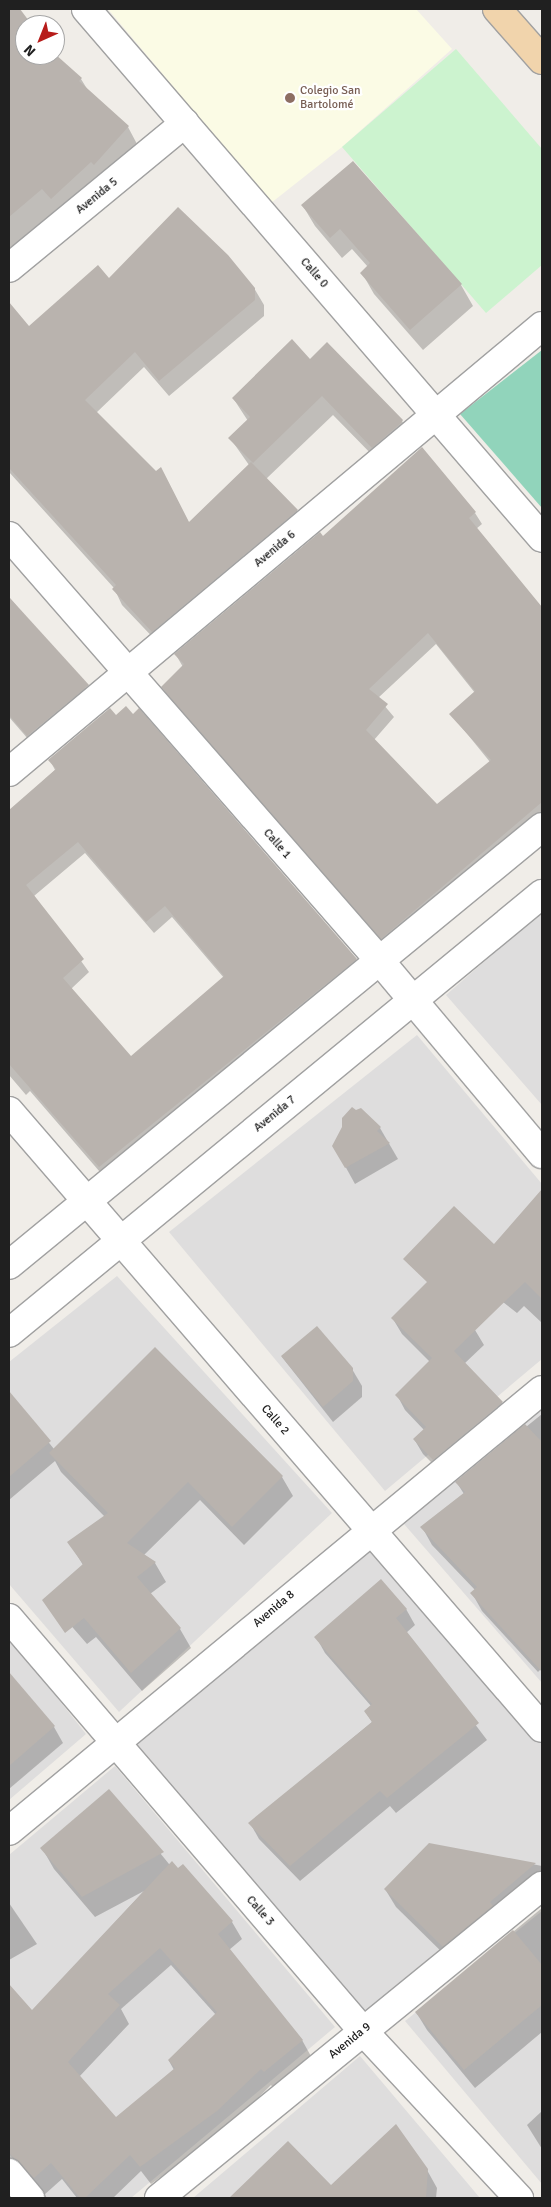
<!DOCTYPE html>
<meta charset="utf-8">
<style>
body{margin:0}
#map{position:relative;width:551px;height:2207px;overflow:hidden;background:#f0ede8;font-family:Signika,sans-serif}
div>[style]{position:absolute}
.residential>*{inset:0;background:#dedddd}
.education>*{inset:0;background:#fbfbe5}
.park>*{inset:0;background:#ccf3cf}
.pitch>*{inset:0;background:#91d4bb}
.shadow>*{inset:0;background:#0003}
.building>*{inset:0;background:#b9b3ae}
.roads{filter:drop-shadow(1px 0 #a1a1a1) drop-shadow(-1px 0 #a1a1a1) drop-shadow(0 1px #a1a1a1) drop-shadow(0 -1px #a1a1a1)}
.minor>*{height:28px;margin:-14px;padding:0 14px;transform-origin:14px;border-radius:14px;background:#fff}
.major>*{height:28px;margin:-14px;padding:0 14px;transform-origin:14px;border-radius:14px;background:#f1d4ac}
.dots>*{width:14px;height:14px;translate:-50% -50%;box-sizing:border-box;border:2px solid #fff;border-radius:50%}
span{translate:-50% -50%;white-space:nowrap;text-align:center;line-height:1.15;-webkit-text-stroke:4.5px #fff;paint-order:stroke}
.education-label{font-size:12px;color:#785e54}
.left{translate:0 -50%;text-align:left}
.street-label{font-size:12px;color:#202020}
.frame{position:absolute;inset:0;border:10px solid #202020;pointer-events:none}
.north{position:absolute;left:15px;top:15px;width:50px;height:50px;box-sizing:border-box;background:#fff;border:1px solid #a6a6a6;border-radius:50%;rotate:224deg;font-size:14px;font-weight:700;line-height:20px;text-align:center;color:#202020}
.north::after{content:'';display:block;margin:auto;width:18px;height:22px;background:#b71c1a;clip-path:polygon(50% 0,100% 100%,50% 72%,0 100%)}
</style>
<div id="map">
<div class="residential">
<i style="clip-path:polygon(542px 911px,542px 1105px,446px 995px)"></i>
<i style="clip-path:polygon(417px 1035px,542px 1184px,542px 1359px,385px 1491px,169px 1232px)"></i>
<i style="clip-path:polygon(117px 1276px,332px 1513px,119px 1712px,9px 1584px,9px 1362px)"></i>
<i style="clip-path:polygon(542px 1405px,542px 1683px,404px 1524px)"></i>
<i style="clip-path:polygon(370px 1529px,542px 1728px,542px 1886px,363px 2031px,115px 1742px)"></i>
<i style="clip-path:polygon(9px 1637px,86px 1734px,9px 1800px)"></i>
<i style="clip-path:polygon(115px 1766px,335px 2027px,131px 2198px,46px 2198px,9px 2154px,9px 1855px)"></i>
<i style="clip-path:polygon(542px 1911px,542px 2184px,405px 2021px)"></i>
<i style="clip-path:polygon(360px 2056px,480px 2198px,193px 2198px)"></i>
</div>
<div class="education">
<i style="clip-path:polygon(108px 9px,416px 9px,452px 49px,342px 147px,271px 203px)"></i>
</div>
<div class="park">
<i style="clip-path:polygon(456px 49px,542px 149px,542px 265px,486px 313px,342px 147px)"></i>
</div>
<div class="pitch">
<i style="clip-path:polygon(542px 350px,542px 508px,460px 414px)"></i>
</div>
<div class="shadow">
<i style="clip-path:polygon(9px 9px,18px 9px,31px 25px,25px 25px,25px 55px,59px 61px,81px 79px,89px 92px,128px 127px,137px 144px,104px 181px,9px 258px)"></i>
<i style="clip-path:polygon(353px 162px,461px 285px,473px 306px,423px 350px,374px 294px,362px 273px,368px 267px,352px 249px,342px 258px,315px 226px,303px 206px)"></i>
<i style="clip-path:polygon(109px 280px,254px 288px,264px 305px,264px 316px,169px 396px,144px 367px,96px 413px,156px 473px,161px 469px,189px 523px,249px 465px,230px 438px,248px 421px,233px 398px,310px 361px,402px 421px,413px 440px,383px 466px,333px 415px,266px 479px,297px 511px,306px 526px,162px 647px,122px 605px,114px 588px,9px 472px,9px 330px,22px 319px,29px 328px)"></i>
<i style="clip-path:polygon(evenodd,475px 513px,482px 524px,476px 529px,542px 608px,542px 821px,389px 950px,170px 699px,163px 687px,183px 667px,176px 655px,323px 538px,475px 513px,436px 644px,475px 693px,451px 714px,490px 762px,437px 806px,374px 740px,394px 717px,378px 698px,436px 644px)"></i>
<i style="clip-path:polygon(9px 597px,94px 698px,35px 747px,9px 717px)"></i>
<i style="clip-path:polygon(evenodd,50px 760px,356px 959px,363px 971px,106px 1179px,30px 1091px,26px 1095px,9px 1075px,9px 812px,55px 770px,50px 760px,85px 853px,154px 933px,172px 917px,224px 978px,131px 1058px,71px 989px,89px 972px,34px 896px,85px 853px)"></i>
<i style="clip-path:polygon(361px 1109px,380px 1128px,398px 1159px,355px 1184px,334px 1146px)"></i>
<i style="clip-path:polygon(529px 1206px,542px 1219px,542px 1323px,524px 1306px,517px 1313px,436px 1250px,494px 1245px)"></i>
<i style="clip-path:polygon(393px 1319px,475px 1330px,484px 1345px,464px 1364px,502px 1403px,511px 1418px,443px 1474px,423px 1454px,414px 1439px,424px 1430px,405px 1410px,397px 1395px,430px 1362px,402px 1334px)"></i>
<i style="clip-path:polygon(282px 1357px,352px 1369px,362px 1386px,362px 1397px,333px 1422px)"></i>
<i style="clip-path:polygon(9px 1393px,54px 1449px,282px 1477px,293px 1496px,244px 1545px,200px 1500px,144px 1555px,155px 1563px,166px 1582px,150px 1594px,180px 1629px,191px 1648px,142px 1691px,96px 1637px,87px 1644px,61px 1614px,83px 1565px,69px 1542px,105px 1517px,61px 1472px,55px 1461px,9px 1500px)"></i>
<i style="clip-path:polygon(542px 1414px,542px 1668px,538px 1672px,482px 1611px,472px 1593px,475px 1590px,432px 1545px,422px 1527px,464px 1494px,457px 1483px)"></i>
<i style="clip-path:polygon(406px 1609px,415px 1625px,406px 1633px,487px 1740px,396px 1813px,390px 1806px,300px 1881px,259px 1839px,250px 1823px,372px 1722px,365px 1711px,371px 1706px,325px 1653px,316px 1637px)"></i>
<i style="clip-path:polygon(11px 1677px,54px 1727px,63px 1743px,9px 1789px,9px 1679px)"></i>
<i style="clip-path:polygon(evenodd,109px 1790px,169px 1864px,232px 1922px,242px 1939px,229px 1950px,302px 2040px,312px 2058px,274px 2089px,271px 2085px,227px 2129px,151px 2184px,141px 2171px,113px 2198px,77px 2198px,62px 2179px,44px 2195px,9px 2158px,9px 1986px,32px 2012px,144px 1891px,95px 1917px,54px 1869px,42px 1848px,109px 1790px,171px 1965px,216px 2015px,169px 2061px,174px 2070px,116px 2119px,79px 2077px,129px 2024px,121px 2009px,171px 1965px)"></i>
<i style="clip-path:polygon(430px 1844px,542px 1866px,542px 1892px,454px 1964px,396px 1907px,385px 1889px)"></i>
<i style="clip-path:polygon(9px 1903px,37px 1944px,9px 1960px)"></i>
<i style="clip-path:polygon(542px 1908px,542px 2032px,475px 2088px,427px 2030px,416px 2012px)"></i>
<i style="clip-path:polygon(542px 2111px,542px 2149px,527px 2125px)"></i>
<i style="clip-path:polygon(288px 2143px,331px 2186px,427px 2170px,437px 2188px,436px 2198px,231px 2198px)"></i>
</div>
<div class="building">
<i style="clip-path:polygon(9px 9px,20px 9px,32px 25px,25px 25px,25px 55px,55px 54px,82px 78px,79px 81px,129px 126px,94px 165px,91px 162px,51px 199px,42px 189px,9px 217px)"></i>
<i style="clip-path:polygon(353px 161px,462px 284px,410px 330px,360px 273px,370px 263px,340px 229px,330px 238px,301px 205px)"></i>
<i style="clip-path:polygon(178px 207px,228px 255px,255px 288px,255px 300px,159px 381px,135px 352px,85px 400px,156px 471px,161px 467px,189px 522px,251px 462px,298px 510px,152px 632px,112px 589px,116px 585px,9px 468px,9px 302px,29px 326px,98px 265px,109px 278px)"></i>
<i style="clip-path:polygon(292px 339px,310px 359px,327px 342px,403px 420px,401px 423px,372px 448px,322px 396px,253px 463px,228px 438px,250px 417px,232px 398px)"></i>
<i style="clip-path:polygon(evenodd,422px 447px,476px 512px,469px 518px,542px 607px,542px 802px,381px 939px,161px 687px,184px 664px,174px 654px,320px 532px,323px 536px,422px 447px,428px 633px,475px 691px,449px 714px,491px 760px,437px 804px,366px 730px,388px 704px,369px 689px,428px 633px)"></i>
<i style="clip-path:polygon(9px 597px,89px 685px,27px 736px,9px 715px)"></i>
<i style="clip-path:polygon(evenodd,126px 706px,133px 714px,139px 708px,357px 959px,99px 1167px,9px 1064px,9px 810px,56px 769px,48px 760px,110px 708px,116px 715px,126px 706px,78px 842px,146px 922px,165px 906px,224px 976px,131px 1056px,63px 978px,84px 959px,26px 885px,78px 842px)"></i>
<i style="clip-path:polygon(352px 1107px,356px 1110px,361px 1108px,381px 1127px,377px 1131px,390px 1143px,345px 1168px,332px 1146px,342px 1127px,342px 1118px)"></i>
<i style="clip-path:polygon(542px 1189px,542px 1299px,525px 1282px,454px 1351px,503px 1402px,433px 1460px,413px 1439px,426px 1427px,395px 1395px,432px 1358px,391px 1318px,427px 1282px,403px 1259px,454px 1206px,494px 1244px)"></i>
<i style="clip-path:polygon(317px 1326px,353px 1368px,353px 1381px,323px 1407px,281px 1356px)"></i>
<i style="clip-path:polygon(155px 1347px,283px 1476px,232px 1527px,188px 1482px,127px 1543px,156px 1562px,137px 1577px,181px 1628px,131px 1673px,84px 1618px,65px 1633px,42px 1600px,83px 1564px,67px 1542px,108px 1513px,49px 1453px)"></i>
<i style="clip-path:polygon(9px 1391px,51px 1441px,9px 1477px)"></i>
<i style="clip-path:polygon(525px 1424px,542px 1442px,542px 1672px,470px 1593px,477px 1587px,420px 1527px,465px 1492px,455px 1482px)"></i>
<i style="clip-path:polygon(381px 1579px,407px 1609px,396px 1618px,479px 1723px,387px 1798px,380px 1791px,290px 1866px,248px 1823px,372px 1722px,364px 1711px,372px 1704px,314px 1637px)"></i>
<i style="clip-path:polygon(9px 1672px,55px 1726px,9px 1766px)"></i>
<i style="clip-path:polygon(109px 1789px,164px 1852px,82px 1897px,40px 1848px)"></i>
<i style="clip-path:polygon(429px 1843px,536px 1863px,490px 1902px,493px 1906px,443px 1947px,384px 1889px)"></i>
<i style="clip-path:polygon(evenodd,172px 1861px,178px 1868px,183px 1864px,233px 1921px,218px 1934px,303px 2040px,264px 2072px,261px 2069px,217px 2111px,140px 2167px,130px 2155px,85px 2198px,80px 2198px,51px 2163px,34px 2178px,9px 2153px,9px 1984px,32px 2010px,172px 1861px,160px 1948px,217px 2012px,168px 2060px,175px 2068px,116px 2117px,68px 2062px,120px 2005px,108px 1994px,160px 1948px)"></i>
<i style="clip-path:polygon(513px 1930px,542px 1965px,542px 2005px,464px 2070px,415px 2012px)"></i>
<i style="clip-path:polygon(396px 2124px,428px 2169px,426px 2198px,229px 2198px,288px 2141px,331px 2185px)"></i>
</div>
<div class="roads">
<div class="minor">
<i style="left:86px;top:9px;width:698px;rotate:49.24deg"></i>
<i style="left:9px;top:268px;width:228px;rotate:-39.5deg"></i>
<i style="left:9px;top:536px;width:564px;rotate:48.88deg"></i>
<i style="left:380px;top:961px;width:252px;rotate:50deg"></i>
<i style="left:9px;top:772px;width:695px;rotate:-39.92deg"></i>
<i style="left:9px;top:1111px;width:815px;rotate:49.18deg"></i>
<i style="left:9px;top:1265px;width:690px;rotate:-39.41deg"></i>
<i style="left:9px;top:1333px;width:691px;rotate:-39.48deg"></i>
<i style="left:9px;top:1618px;width:544px;rotate:49.4deg"></i>
<i style="left:363px;top:2031px;width:229px;rotate:47deg"></i>
<i style="left:9px;top:1831px;width:692px;rotate:-39.6deg"></i>
<i style="left:9px;top:2173px;width:33px;rotate:50deg"></i>
<i style="left:159px;top:2198px;width:494px;rotate:-39.2deg"></i>
</div>
<div class="major">
<i style="left:497px;top:9px;width:68px;rotate:48.6deg"></i>
</div>
</div>
<div class="dots">
<i style="left:290px;top:98px;background:#8d6e63"></i>
</div>
<div class="education-label">
<span class="left" style="left:300px;top:98px">Colegio San<br>Bartolomé</span>
</div>
<div class="street-label">
<span style="left:97px;top:196px;rotate:-39deg">Avenida 5</span>
<span style="left:314px;top:273px;rotate:49deg">Calle 0</span>
<span style="left:275px;top:549px;rotate:-40deg">Avenida 6</span>
<span style="left:277px;top:844px;rotate:49deg">Calle 1</span>
<span style="left:275px;top:1114px;rotate:-39deg">Avenida 7</span>
<span style="left:275px;top:1420px;rotate:49deg">Calle 2</span>
<span style="left:274px;top:1609px;rotate:-40deg">Avenida 8</span>
<span style="left:260px;top:1911px;rotate:49deg">Calle 3</span>
<span style="left:350px;top:2041px;rotate:-39deg">Avenida 9</span>
</div>
<div class="frame"></div>
<div class="north">N</div>
</div>
